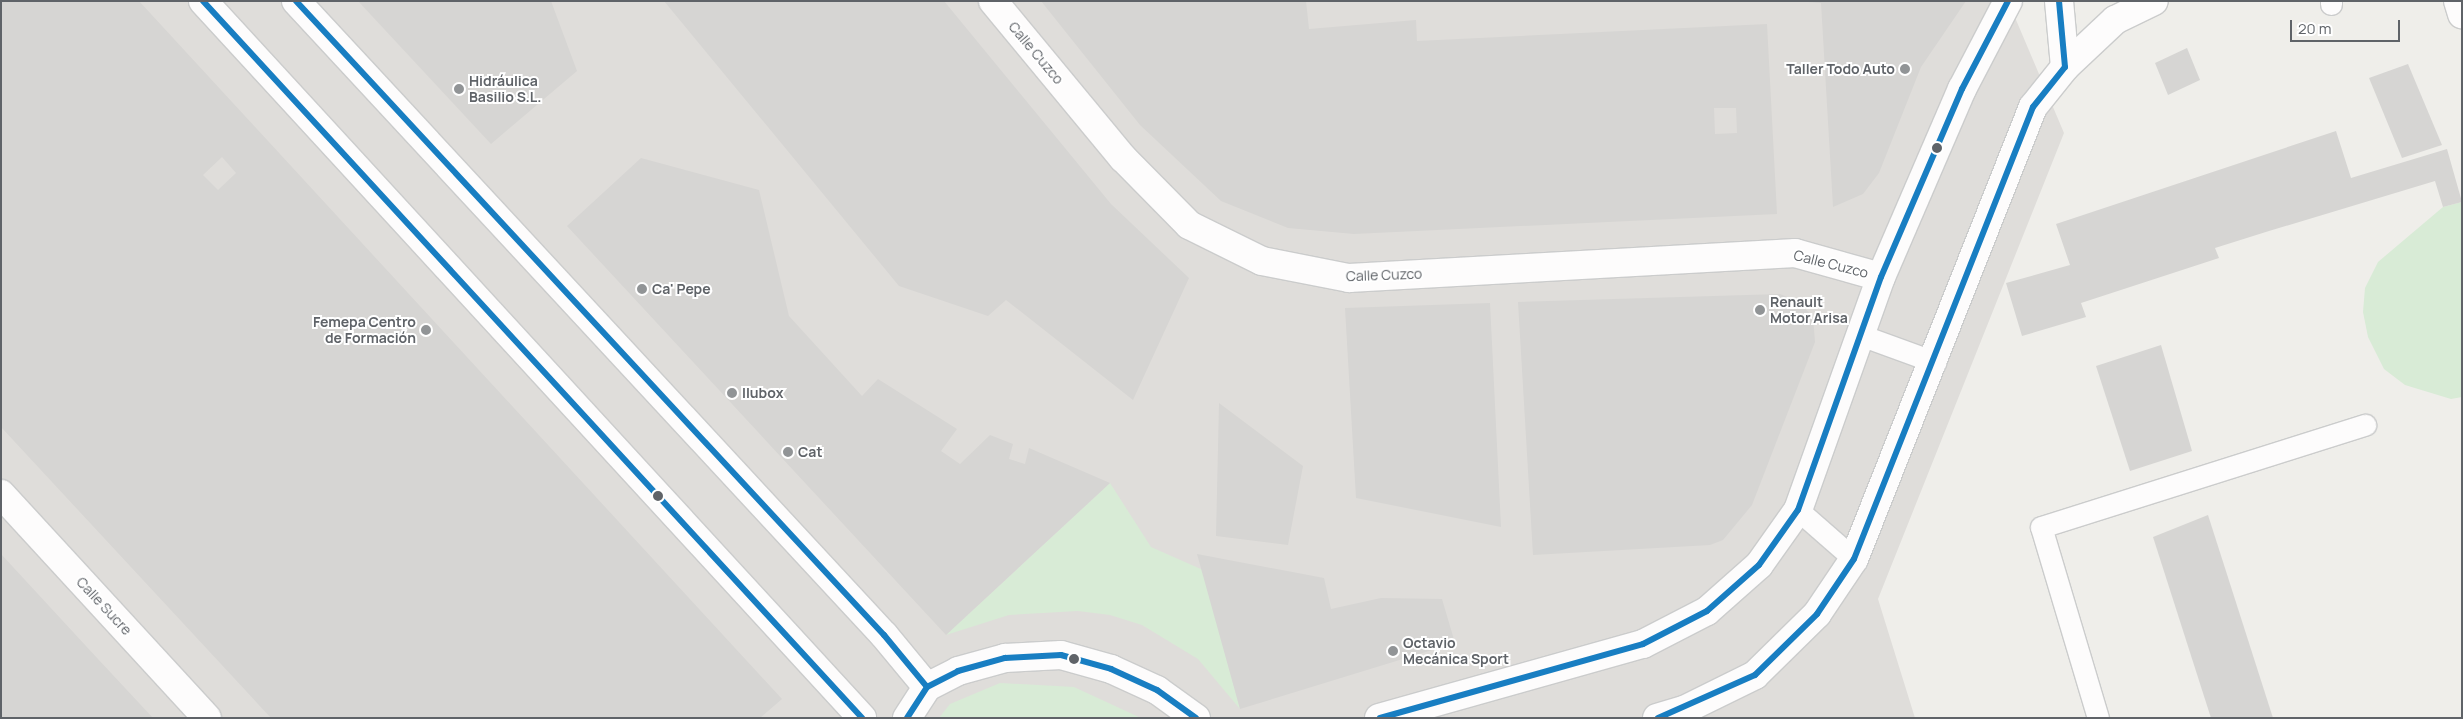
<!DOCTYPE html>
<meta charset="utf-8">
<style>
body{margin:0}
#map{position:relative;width:2463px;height:719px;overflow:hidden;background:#efeeea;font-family:Manrope,sans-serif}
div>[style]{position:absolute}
.industrial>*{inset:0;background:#dfddda}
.green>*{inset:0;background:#d8ebd6}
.building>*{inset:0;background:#d6d5d3}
.roads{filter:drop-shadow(1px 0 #cbcccc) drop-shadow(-1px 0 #cbcccc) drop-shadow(0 1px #cbcccc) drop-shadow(0 -1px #cbcccc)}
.service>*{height:21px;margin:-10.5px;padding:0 10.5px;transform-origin:10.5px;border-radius:10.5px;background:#fdfcfc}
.minor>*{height:28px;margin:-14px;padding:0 14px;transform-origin:14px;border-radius:14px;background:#fdfcfc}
.bus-1>*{height:6px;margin:-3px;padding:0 3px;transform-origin:3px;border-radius:3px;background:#187ec2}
.dots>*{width:14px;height:14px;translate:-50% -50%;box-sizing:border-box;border:2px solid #fff;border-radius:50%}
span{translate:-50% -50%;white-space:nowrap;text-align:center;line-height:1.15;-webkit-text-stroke:4px #fff;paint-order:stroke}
.street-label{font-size:14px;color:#5f6368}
.poi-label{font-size:14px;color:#5f6368;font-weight:700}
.right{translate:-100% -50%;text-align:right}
.left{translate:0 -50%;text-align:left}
.frame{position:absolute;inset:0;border:2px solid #5f6368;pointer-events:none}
.scale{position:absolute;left:2290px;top:20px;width:110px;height:22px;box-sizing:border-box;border:2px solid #5f6368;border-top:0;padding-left:6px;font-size:15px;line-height:18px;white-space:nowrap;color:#5f6368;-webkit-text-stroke:4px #fff;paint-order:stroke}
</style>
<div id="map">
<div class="industrial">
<i style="clip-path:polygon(1px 1px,2008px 1px,2064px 133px,1878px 599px,1915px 718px,1px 718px)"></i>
</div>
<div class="green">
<i style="clip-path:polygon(2462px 202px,2462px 397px,2451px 399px,2405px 385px,2384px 369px,2368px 337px,2363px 312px,2365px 288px,2378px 262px,2443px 207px)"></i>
<i style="clip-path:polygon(1110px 483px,1151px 547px,1203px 570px,1240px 709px,1198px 659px,1142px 625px,1110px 615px,1078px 611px,1009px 615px,946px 635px)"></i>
<i style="clip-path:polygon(1000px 683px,1074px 687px,1141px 718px,939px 718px,950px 704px)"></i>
</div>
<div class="building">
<i style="clip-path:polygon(evenodd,1px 1px,139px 1px,782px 699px,760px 718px,271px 718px,1px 427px,1px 1px,222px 157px,236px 173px,218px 190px,203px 175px,222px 157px)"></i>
<i style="clip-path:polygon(358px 1px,551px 1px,577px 71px,491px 144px)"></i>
<i style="clip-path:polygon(664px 1px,944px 1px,1111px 204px,1189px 278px,1133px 400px,1006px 300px,988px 316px,899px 286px)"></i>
<i style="clip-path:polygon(evenodd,1041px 1px,1306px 1px,1309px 29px,1416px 20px,1417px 41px,1767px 24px,1777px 214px,1354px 234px,1288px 228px,1221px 201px,1140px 125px,1041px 1px,1714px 108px,1736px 108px,1737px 133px,1715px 134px,1714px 108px)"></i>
<i style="clip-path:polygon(1795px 1px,1966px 1px,1921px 67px,1879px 173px,1863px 194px,1833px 207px,1821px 3px)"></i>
<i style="clip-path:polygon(2187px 48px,2200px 80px,2168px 95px,2155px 63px)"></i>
<i style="clip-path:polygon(2408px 64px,2442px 145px,2402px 158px,2369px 78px)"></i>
<i style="clip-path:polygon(2336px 131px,2351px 178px,2447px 149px,2462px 202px,2443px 207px,2435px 181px,2269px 231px,2215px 248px,2219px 258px,2081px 303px,2086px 317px,2022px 336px,2006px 283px,2070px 265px,2056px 224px)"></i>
<i style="clip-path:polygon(641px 158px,759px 190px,789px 316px,862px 396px,878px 379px,957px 429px,941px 451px,960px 464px,990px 435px,1013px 444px,1009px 459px,1025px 464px,1029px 448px,1110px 483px,946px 635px,567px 226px)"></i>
<i style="clip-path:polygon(1780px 294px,1799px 302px,1813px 317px,1815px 342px,1752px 505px,1723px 540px,1710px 545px,1533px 555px,1518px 302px)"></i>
<i style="clip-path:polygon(1490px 303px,1501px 527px,1356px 498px,1345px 308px)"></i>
<i style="clip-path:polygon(2161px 345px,2192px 451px,2130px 471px,2096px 366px)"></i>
<i style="clip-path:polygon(1219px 403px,1303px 466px,1288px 545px,1216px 536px)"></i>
<i style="clip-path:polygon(2208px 515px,2273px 718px,2211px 718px,2153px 537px)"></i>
<i style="clip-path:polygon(1px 554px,98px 659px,153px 718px,1px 718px)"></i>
<i style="clip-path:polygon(1197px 554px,1324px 578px,1331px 609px,1381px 598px,1442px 599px,1455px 643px,1240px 709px)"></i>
</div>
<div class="roads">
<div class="service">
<i style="left:2331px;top:1px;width:3px;rotate:90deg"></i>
<i style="left:1863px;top:336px;width:77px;rotate:19.9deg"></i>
<i style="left:1798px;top:510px;width:74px;rotate:41.2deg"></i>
<i style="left:2098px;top:718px;width:199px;rotate:-106.6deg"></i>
<i style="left:2041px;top:527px;width:340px;rotate:-17.5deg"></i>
</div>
<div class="minor">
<i style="left:203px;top:1px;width:974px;rotate:47.41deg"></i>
<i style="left:296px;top:1px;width:865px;rotate:47.16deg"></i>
<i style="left:884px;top:635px;width:67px;rotate:50.4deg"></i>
<i style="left:993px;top:1px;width:204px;rotate:50.4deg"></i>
<i style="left:1123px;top:158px;width:94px;rotate:45.4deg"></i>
<i style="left:1189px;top:225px;width:81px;rotate:26.3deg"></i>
<i style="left:1262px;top:261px;width:89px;rotate:11.1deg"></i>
<i style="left:1349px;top:278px;width:447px;rotate:-3.2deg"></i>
<i style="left:1795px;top:253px;width:89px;rotate:15.6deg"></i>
<i style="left:2059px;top:1px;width:66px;rotate:84.8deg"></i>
<i style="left:2458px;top:1px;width:14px;rotate:73deg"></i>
<i style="left:1px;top:494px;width:304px;rotate:47.4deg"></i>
<i style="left:907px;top:718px;width:37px;rotate:-57deg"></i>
<i style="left:927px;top:687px;width:35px;rotate:-27deg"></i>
<i style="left:958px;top:671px;width:49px;rotate:-15.5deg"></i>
<i style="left:1005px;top:658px;width:56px;rotate:-3.1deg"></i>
<i style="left:1061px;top:655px;width:52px;rotate:15.6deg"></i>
<i style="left:1111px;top:669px;width:51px;rotate:24.5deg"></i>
<i style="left:1157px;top:690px;width:48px;rotate:35.7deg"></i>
<i style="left:1379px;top:718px;width:274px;rotate:-15.7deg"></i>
<i style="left:1643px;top:644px;width:72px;rotate:-27.3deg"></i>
<i style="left:1707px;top:611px;width:69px;rotate:-41.5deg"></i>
<i style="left:1759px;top:565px;width:67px;rotate:-54.7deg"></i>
<i style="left:1798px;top:510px;width:247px;rotate:-70.4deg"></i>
<i style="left:1881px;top:277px;width:205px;rotate:-66.7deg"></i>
<i style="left:1962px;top:89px;width:99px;rotate:-62.4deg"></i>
<i style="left:1657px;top:718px;width:28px;rotate:-17deg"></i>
<i style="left:1684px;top:710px;width:79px;rotate:-26.2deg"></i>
<i style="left:1755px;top:675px;width:87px;rotate:-44.5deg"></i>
<i style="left:1817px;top:614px;width:66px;rotate:-56.1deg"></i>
<i style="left:1854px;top:559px;width:486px;rotate:-68.4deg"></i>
<i style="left:2033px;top:107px;width:51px;rotate:-51.3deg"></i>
<i style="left:2065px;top:67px;width:69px;rotate:-43.2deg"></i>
<i style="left:2115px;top:20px;width:43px;rotate:-26deg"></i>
</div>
</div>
<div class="bus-1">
<i style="left:203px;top:1px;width:974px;rotate:47.41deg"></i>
<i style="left:296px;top:1px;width:865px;rotate:47.16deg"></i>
<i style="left:884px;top:635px;width:67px;rotate:50.4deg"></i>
<i style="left:907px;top:718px;width:37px;rotate:-57deg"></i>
<i style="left:927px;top:687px;width:35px;rotate:-27deg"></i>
<i style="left:958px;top:671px;width:49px;rotate:-15.5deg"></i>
<i style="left:1005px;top:658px;width:56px;rotate:-3.1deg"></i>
<i style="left:1061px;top:655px;width:52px;rotate:15.6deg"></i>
<i style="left:1111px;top:669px;width:51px;rotate:24.5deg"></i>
<i style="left:1157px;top:690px;width:48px;rotate:35.7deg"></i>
<i style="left:1380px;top:718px;width:273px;rotate:-15.7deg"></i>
<i style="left:1643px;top:644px;width:72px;rotate:-27.3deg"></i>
<i style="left:1707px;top:611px;width:69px;rotate:-41.5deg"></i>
<i style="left:1759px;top:565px;width:67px;rotate:-54.7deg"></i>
<i style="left:1798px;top:510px;width:247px;rotate:-70.4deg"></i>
<i style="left:1881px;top:277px;width:205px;rotate:-66.7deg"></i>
<i style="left:1962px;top:89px;width:99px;rotate:-62.4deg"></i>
<i style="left:1658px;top:718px;width:106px;rotate:-23.9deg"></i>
<i style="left:1755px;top:675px;width:87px;rotate:-44.5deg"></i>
<i style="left:1817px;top:614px;width:66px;rotate:-56.1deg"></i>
<i style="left:1854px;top:559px;width:486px;rotate:-68.4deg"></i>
<i style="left:2033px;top:107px;width:51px;rotate:-51.3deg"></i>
<i style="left:2065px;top:67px;width:66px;rotate:-95.2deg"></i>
</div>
<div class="dots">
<i style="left:1905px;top:69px;background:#919496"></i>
<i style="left:459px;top:89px;background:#919496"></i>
<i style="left:1937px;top:148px;background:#5f6368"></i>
<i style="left:642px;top:289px;background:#919496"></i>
<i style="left:1760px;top:310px;background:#919496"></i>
<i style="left:426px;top:330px;background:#919496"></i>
<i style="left:732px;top:393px;background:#919496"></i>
<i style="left:788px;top:452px;background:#919496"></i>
<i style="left:658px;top:496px;background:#5f6368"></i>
<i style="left:1393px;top:651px;background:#919496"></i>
<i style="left:1074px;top:659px;background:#5f6368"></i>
</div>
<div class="street-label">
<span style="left:1036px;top:53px;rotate:50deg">Calle Cuzco</span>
<span style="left:1831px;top:264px;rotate:14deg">Calle Cuzco</span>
<span style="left:1384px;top:275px;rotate:-2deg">Calle Cuzco</span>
<span style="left:104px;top:606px;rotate:47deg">Calle Sucre</span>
</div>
<div class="poi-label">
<span class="right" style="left:1895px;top:69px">Taller Todo Auto</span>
<span class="left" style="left:469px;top:89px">Hidráulica<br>Basilio S.L.</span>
<span class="left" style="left:652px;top:289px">Ca' Pepe</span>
<span class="left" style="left:1770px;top:310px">Renault<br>Motor Arisa</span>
<span class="right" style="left:416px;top:330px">Femepa Centro<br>de Formación</span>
<span class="left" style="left:742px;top:393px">Ilubox</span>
<span class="left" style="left:798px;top:452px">Cat</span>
<span class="left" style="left:1403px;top:651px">Octavio<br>Mecánica Sport</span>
</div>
<div class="frame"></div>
<div class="scale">20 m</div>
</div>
